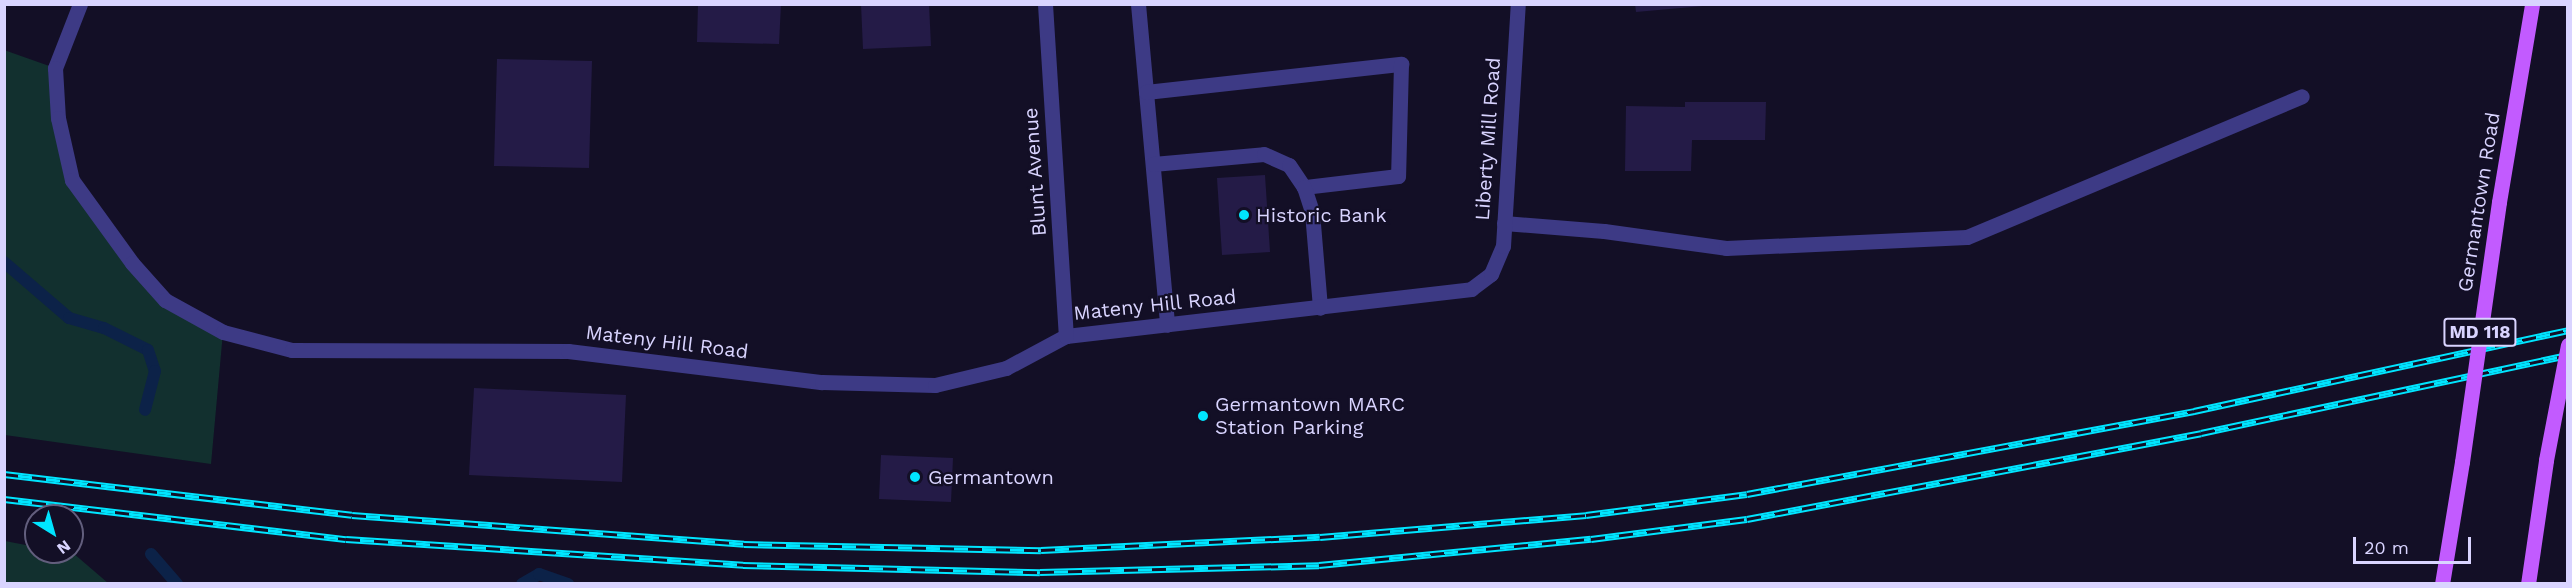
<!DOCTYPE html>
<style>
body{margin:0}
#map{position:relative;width:2572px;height:588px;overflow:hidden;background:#130f26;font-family:"Work Sans",sans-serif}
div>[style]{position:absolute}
.green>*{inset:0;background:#12302f}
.stream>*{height:12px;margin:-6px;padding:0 6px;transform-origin:6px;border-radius:6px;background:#0c2248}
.building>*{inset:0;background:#241b47}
.lane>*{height:15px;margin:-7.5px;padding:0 7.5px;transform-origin:7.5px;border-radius:7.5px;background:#3d3a85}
.street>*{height:15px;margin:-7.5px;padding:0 7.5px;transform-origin:7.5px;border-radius:7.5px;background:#3d3a85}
.primary>*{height:15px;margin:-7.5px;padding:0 7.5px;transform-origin:7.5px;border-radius:7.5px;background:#c25bff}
.rail>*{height:7px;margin-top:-3.5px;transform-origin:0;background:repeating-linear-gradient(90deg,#130f26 0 14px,#00e5ff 0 28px);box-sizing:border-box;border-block:2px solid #00e5ff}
.primary-bridge>*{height:15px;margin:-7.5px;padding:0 7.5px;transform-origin:7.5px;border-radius:7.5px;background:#c25bff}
.dots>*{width:16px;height:16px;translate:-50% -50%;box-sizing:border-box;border:3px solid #130f26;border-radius:50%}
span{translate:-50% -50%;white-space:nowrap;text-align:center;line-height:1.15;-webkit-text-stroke:4.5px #130f26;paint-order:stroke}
.shield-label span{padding:2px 4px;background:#130f26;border:2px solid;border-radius:4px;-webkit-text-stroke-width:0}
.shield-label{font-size:18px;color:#d9d4ff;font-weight:700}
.street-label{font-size:20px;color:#d9d4ff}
.poi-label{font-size:20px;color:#d9d4ff}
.left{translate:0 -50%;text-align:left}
.frame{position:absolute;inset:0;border:6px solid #d9d4ff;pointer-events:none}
.north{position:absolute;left:24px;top:504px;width:60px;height:60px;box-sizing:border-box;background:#130f26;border:2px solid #625e7d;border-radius:50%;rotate:143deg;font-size:16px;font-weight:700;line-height:24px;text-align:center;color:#d9d4ff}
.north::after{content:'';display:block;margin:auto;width:21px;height:27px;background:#00e5ff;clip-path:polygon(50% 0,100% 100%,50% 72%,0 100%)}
.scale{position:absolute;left:2353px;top:537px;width:118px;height:27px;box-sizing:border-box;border:3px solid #d9d4ff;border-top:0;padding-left:8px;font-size:18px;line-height:21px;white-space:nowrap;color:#d9d4ff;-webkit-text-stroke:4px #130f26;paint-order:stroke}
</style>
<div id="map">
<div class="green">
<i style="clip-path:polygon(4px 50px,55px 68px,72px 180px,165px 300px,223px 332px,211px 464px,5px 435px)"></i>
<i style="clip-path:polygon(5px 541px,36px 547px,36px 552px,73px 553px,108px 583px,5px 583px)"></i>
</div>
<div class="stream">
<i style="left:4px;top:262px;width:86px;rotate:40.7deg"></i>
<i style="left:69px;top:318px;width:36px;rotate:16deg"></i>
<i style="left:104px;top:328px;width:49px;rotate:26.6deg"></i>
<i style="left:148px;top:350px;width:22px;rotate:72deg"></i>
<i style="left:155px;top:371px;width:40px;rotate:104.4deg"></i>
<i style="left:151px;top:554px;width:40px;rotate:49deg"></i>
<i style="left:522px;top:584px;width:20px;rotate:-30deg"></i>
<i style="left:539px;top:574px;width:31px;rotate:19deg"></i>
</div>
<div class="building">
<i style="clip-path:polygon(698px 4px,781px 4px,779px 44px,697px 42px)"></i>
<i style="clip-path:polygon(861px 4px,929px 4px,931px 46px,863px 49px)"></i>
<i style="clip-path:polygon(1635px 4px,1703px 4px,1703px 6px,1636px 12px)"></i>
<i style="clip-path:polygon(497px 59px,592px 61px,589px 168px,494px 166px)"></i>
<i style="clip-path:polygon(1685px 102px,1766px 102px,1765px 140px,1692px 140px,1691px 171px,1625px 171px,1626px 106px,1685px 107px)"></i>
<i style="clip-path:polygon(1265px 175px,1270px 252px,1222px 255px,1217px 178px)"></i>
<i style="clip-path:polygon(474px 388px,626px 395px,622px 482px,469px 475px)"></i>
<i style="clip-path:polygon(881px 455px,953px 458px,951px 502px,879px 499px)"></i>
</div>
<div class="lane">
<i style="left:1138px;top:4px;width:322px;rotate:84.8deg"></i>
<i style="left:1146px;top:92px;width:257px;rotate:-6.3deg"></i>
<i style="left:1401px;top:64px;width:112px;rotate:91.5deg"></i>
<i style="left:1398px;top:176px;width:95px;rotate:173.3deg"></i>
<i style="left:1153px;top:164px;width:111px;rotate:-5.1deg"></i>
<i style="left:1264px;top:154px;width:27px;rotate:24deg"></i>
<i style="left:1289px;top:165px;width:27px;rotate:56deg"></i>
<i style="left:1304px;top:187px;width:26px;rotate:72deg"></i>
<i style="left:1312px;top:212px;width:96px;rotate:85.2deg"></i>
<i style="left:1504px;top:223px;width:100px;rotate:4.6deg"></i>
<i style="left:1604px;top:231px;width:123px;rotate:7.9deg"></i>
<i style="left:1726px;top:248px;width:241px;rotate:-2.6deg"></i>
<i style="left:1967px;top:237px;width:363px;rotate:-22.8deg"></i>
</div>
<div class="street">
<i style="left:80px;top:4px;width:69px;rotate:111.3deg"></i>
<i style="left:55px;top:68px;width:50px;rotate:86.6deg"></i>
<i style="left:58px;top:118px;width:64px;rotate:77.3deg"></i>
<i style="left:72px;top:180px;width:102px;rotate:54.1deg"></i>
<i style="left:132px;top:263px;width:50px;rotate:48.3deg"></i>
<i style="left:165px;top:300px;width:66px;rotate:28.9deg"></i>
<i style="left:223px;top:332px;width:71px;rotate:14.6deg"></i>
<i style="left:292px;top:350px;width:276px;rotate:0.2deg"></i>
<i style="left:568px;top:351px;width:256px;rotate:7deg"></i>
<i style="left:822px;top:382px;width:113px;rotate:1.5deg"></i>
<i style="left:935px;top:385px;width:73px;rotate:-13.5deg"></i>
<i style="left:1006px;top:368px;width:68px;rotate:-28.1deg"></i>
<i style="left:1066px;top:336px;width:408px;rotate:-6.6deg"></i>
<i style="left:1471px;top:289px;width:25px;rotate:-37deg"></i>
<i style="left:1491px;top:274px;width:30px;rotate:-67deg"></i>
<i style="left:1503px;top:246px;width:242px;rotate:-86.5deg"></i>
<i style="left:1045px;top:4px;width:333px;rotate:86.4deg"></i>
</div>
<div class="primary">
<i style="left:2499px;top:202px;width:201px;rotate:-80.5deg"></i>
<i style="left:2442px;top:584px;width:124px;rotate:-80.7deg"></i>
<i style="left:2528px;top:584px;width:125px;rotate:-81.7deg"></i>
</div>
<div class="rail">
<i style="left:4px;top:474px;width:350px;rotate:6.7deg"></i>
<i style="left:352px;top:515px;width:393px;rotate:4.2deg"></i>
<i style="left:744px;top:544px;width:297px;rotate:1.2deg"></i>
<i style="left:1041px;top:550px;width:279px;rotate:-2.7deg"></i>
<i style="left:1320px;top:537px;width:267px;rotate:-4.7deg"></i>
<i style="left:1586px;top:515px;width:162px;rotate:-7.4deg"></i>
<i style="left:1747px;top:494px;width:455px;rotate:-10.5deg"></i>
<i style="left:2194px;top:411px;width:383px;rotate:-12.2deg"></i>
<i style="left:4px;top:499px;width:344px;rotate:6.7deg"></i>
<i style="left:346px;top:539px;width:398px;rotate:3.7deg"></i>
<i style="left:743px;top:565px;width:297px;rotate:1.4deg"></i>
<i style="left:1040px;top:572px;width:279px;rotate:-1.4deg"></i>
<i style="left:1319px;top:565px;width:273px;rotate:-5.5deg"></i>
<i style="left:1591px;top:539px;width:157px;rotate:-7.3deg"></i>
<i style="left:1747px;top:519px;width:462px;rotate:-10.7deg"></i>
<i style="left:2201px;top:433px;width:375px;rotate:-12deg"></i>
</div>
<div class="primary-bridge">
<i style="left:2546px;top:460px;width:117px;rotate:-79.2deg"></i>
<i style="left:2462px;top:462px;width:263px;rotate:-81.9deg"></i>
</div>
<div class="dots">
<i style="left:1244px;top:215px;background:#00e5ff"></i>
<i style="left:1203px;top:416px;background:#00e5ff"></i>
<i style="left:915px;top:477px;background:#00e5ff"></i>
</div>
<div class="shield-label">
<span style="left:2480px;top:332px">MD 118</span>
</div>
<div class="street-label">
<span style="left:1488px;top:139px;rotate:-86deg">Liberty Mill Road</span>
<span style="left:1035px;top:172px;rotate:-94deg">Blunt Avenue</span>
<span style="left:2479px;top:202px;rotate:-81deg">Germantown Road</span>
<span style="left:1155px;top:305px;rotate:-6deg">Mateny Hill Road</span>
<span style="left:667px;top:342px;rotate:7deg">Mateny Hill Road</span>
</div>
<div class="poi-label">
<span class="left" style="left:1256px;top:215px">Historic Bank</span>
<span class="left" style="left:1215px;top:416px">Germantown MARC<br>Station Parking</span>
<span class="left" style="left:928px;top:477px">Germantown</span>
</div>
<div class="frame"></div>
<div class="north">N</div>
<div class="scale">20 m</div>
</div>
